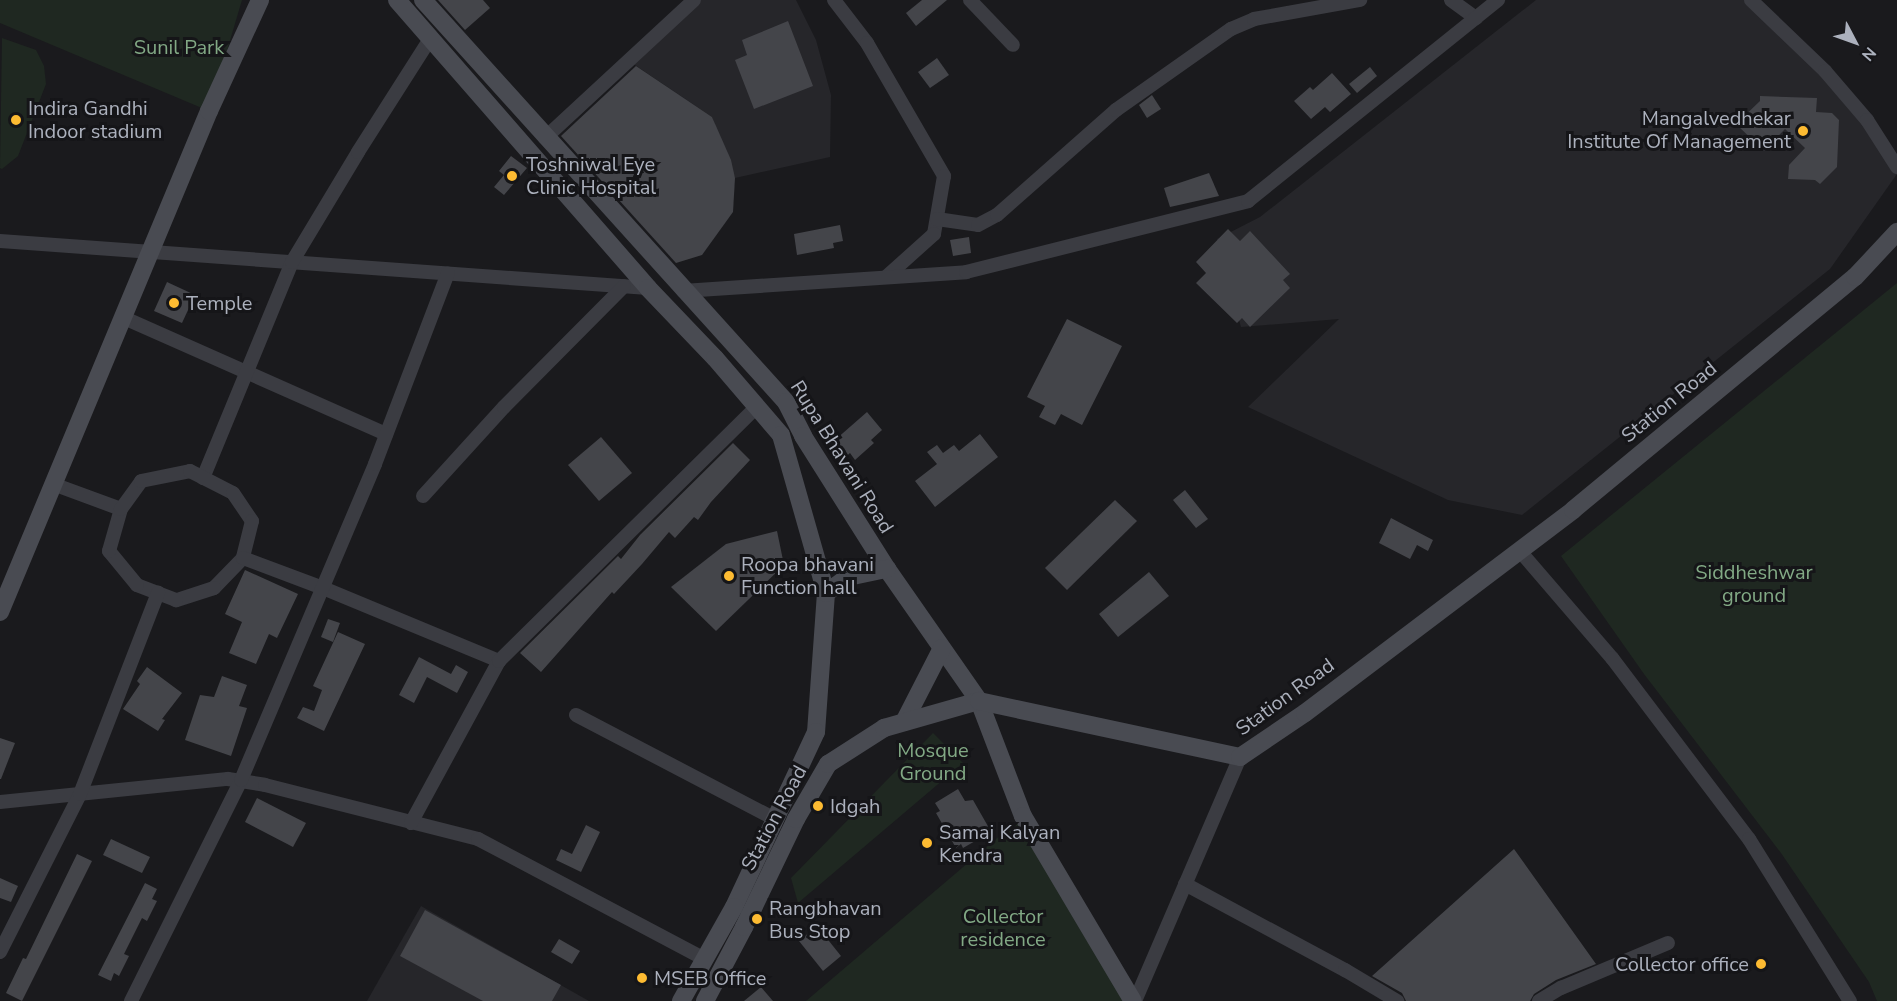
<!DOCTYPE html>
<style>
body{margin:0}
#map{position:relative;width:1897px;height:1001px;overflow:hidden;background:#1a1a1d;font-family:"Nunito Sans",sans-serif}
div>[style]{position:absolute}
.built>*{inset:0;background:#26262a}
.green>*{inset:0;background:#1f2821}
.building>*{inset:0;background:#44454a}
.street>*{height:14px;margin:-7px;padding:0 7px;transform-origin:7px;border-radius:7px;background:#3b3c42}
.secondary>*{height:18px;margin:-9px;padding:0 9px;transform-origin:9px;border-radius:9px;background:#494b52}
.dots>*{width:16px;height:16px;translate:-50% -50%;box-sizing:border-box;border:3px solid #151518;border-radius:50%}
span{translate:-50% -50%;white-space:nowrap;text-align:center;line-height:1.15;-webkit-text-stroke:6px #151518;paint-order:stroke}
.park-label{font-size:20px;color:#82a985}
.poi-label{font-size:20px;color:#acb1bd}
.left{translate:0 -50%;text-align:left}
.right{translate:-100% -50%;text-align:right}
.street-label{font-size:20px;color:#acb1bd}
.north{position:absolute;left:1825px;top:12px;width:60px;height:60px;-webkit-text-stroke:4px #151518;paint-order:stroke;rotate:131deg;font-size:16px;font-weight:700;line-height:24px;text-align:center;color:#acb1bd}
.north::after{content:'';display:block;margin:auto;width:21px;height:27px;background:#acb1bd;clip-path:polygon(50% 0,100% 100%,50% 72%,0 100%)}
</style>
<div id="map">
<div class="built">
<i style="clip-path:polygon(694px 0,796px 0,816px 40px,831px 95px,830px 157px,735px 178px,712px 117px,629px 61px)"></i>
<i style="clip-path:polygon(1536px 0,1747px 0,1825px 71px,1897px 167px,1897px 174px,1830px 269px,1522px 515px,1448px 500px,1248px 407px,1339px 319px,1241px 327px,1217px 239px,1260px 217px)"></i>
<i style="clip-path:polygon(421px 906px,589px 1001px,367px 1001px)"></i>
</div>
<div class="green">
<i style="clip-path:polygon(0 0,242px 0,209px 111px,0 23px)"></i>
<i style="clip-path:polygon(2px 38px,36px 50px,44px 66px,46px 84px,18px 156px,2px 169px,0 168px)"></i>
<i style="clip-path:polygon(1897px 283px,1897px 1001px,1877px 1001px,1869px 982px,1781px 853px,1644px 674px,1561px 556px)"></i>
<i style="clip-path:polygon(933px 733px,963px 763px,798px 903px,791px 878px)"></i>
<i style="clip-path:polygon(1023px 816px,1128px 1001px,806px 1001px)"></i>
</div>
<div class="building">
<i style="clip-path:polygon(438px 0,483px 0,490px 8px,465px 30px)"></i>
<i style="clip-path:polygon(922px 0,947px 0,916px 26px,906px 13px)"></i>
<i style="clip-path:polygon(788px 21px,813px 86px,754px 109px,735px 60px,747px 55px,742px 40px)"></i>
<i style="clip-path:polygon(937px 58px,949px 75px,930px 88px,918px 72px)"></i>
<i style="clip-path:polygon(636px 66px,712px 117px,731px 160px,735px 178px,733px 212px,702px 255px,676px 263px,561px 136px)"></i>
<i style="clip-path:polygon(1370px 67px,1377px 76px,1357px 93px,1349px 84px)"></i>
<i style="clip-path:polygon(1332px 73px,1351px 94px,1330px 112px,1325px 107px,1311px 119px,1294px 101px,1310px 87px,1313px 90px)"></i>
<i style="clip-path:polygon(1152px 95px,1161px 109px,1147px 118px,1139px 105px)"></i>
<i style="clip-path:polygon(1760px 96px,1817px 98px,1816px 112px,1832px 113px,1839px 120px,1837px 167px,1820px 184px,1815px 180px,1788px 179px,1789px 165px,1805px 148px,1785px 129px,1764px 151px,1736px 124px,1760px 101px)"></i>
<i style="clip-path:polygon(511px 156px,527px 168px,504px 195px,494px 187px,504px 175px,499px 171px)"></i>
<i style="clip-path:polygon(1209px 173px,1219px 196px,1170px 207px,1164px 188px)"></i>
<i style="clip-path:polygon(840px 225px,843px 241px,833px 243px,834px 248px,797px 255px,794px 234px)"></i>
<i style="clip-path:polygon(1228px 229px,1240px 241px,1250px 231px,1290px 274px,1283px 280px,1290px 288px,1250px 327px,1242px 318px,1237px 323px,1196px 283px,1206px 273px,1196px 262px)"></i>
<i style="clip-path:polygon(969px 237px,971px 253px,953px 256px,950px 240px)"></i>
<i style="clip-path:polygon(167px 282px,195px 295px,182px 323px,154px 311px)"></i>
<i style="clip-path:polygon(1067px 319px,1122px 346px,1082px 425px,1061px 414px,1055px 425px,1039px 417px,1045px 406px,1027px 397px)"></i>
<i style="clip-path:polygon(867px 412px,882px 430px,871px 440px,874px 443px,855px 460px,850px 453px,840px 462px,827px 447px)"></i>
<i style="clip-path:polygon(980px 434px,998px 457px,935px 507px,915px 481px,937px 464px,927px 452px,937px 445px,943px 453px,954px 445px,959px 451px)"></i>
<i style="clip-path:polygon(601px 437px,632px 473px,599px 501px,568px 465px)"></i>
<i style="clip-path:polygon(733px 443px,750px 460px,711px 502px,698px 520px,694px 517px,675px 538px,669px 532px,642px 564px,614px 594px,612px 592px,541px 672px,520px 653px,618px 556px,621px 559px,640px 535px)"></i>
<i style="clip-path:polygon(1185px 490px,1208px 519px,1196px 528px,1173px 500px)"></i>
<i style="clip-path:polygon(1115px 500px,1137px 521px,1067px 590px,1045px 568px)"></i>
<i style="clip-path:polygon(1391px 518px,1433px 540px,1428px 551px,1417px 545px,1410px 559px,1379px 543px)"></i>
<i style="clip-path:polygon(777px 531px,784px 565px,716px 631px,671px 587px,726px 544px)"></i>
<i style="clip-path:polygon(245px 570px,298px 594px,277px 638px,269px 634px,256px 664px,229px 653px,242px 622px,225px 614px)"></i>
<i style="clip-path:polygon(1149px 572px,1169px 596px,1118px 637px,1099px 614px)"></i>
<i style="clip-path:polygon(328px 619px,340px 623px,333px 642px,321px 637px)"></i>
<i style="clip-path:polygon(338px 632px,365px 644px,324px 731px,297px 718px,303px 707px,314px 711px,322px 690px,313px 686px)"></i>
<i style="clip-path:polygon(419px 657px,451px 674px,456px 665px,468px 672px,457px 693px,427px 677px,414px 703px,399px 695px)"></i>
<i style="clip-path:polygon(147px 667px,182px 693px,162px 719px,165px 720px,158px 731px,123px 709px,140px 684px,137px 681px)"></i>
<i style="clip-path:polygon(222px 676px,247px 685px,239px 706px,247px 708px,231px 756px,185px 740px,200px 695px,214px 697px)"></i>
<i style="clip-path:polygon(0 738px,15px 743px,1px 779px,0 779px)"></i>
<i style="clip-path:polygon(958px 789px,965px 801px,973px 800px,989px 828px,982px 832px,984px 836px,963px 848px,961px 844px,956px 848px,936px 813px,940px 811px,935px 803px)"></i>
<i style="clip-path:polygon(257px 798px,306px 823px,293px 847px,245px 822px)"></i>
<i style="clip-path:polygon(586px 825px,600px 832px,581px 872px,556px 860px,561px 849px,572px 854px)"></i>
<i style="clip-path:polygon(111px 839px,150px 857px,142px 873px,103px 855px)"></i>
<i style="clip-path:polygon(1514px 849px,1596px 964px,1556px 980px,1534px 994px,1530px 1001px,1406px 1001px,1402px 993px,1372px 976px)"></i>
<i style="clip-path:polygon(77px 854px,92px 861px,22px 1001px,6px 993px,23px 958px,26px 959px)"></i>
<i style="clip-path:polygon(0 878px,18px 886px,11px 902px,0 898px)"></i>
<i style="clip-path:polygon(145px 883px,157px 889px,152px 899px,157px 901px,147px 921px,142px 918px,124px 954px,129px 956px,119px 976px,114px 973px,111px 981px,98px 975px)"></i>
<i style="clip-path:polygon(425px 910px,561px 985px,552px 1001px,483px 1001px,400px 956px)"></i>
<i style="clip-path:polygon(817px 926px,841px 956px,823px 971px,799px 941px)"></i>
<i style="clip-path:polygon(559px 939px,580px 951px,572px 964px,551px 952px)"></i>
<i style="clip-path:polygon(761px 987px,773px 1001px,744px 1001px)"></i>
</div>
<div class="street">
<i style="left:834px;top:0;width:54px;rotate:52.5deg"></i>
<i style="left:867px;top:43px;width:154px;rotate:59.9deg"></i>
<i style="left:944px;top:176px;width:59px;rotate:99.8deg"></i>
<i style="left:934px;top:234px;width:64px;rotate:138.1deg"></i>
<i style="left:970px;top:0;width:62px;rotate:46.3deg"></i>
<i style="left:1451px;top:0;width:31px;rotate:36deg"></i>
<i style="left:1751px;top:0;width:103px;rotate:43.8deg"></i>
<i style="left:1825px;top:71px;width:65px;rotate:49.4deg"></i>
<i style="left:1867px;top:120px;width:56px;rotate:57.4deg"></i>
<i style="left:545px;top:138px;width:203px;rotate:-42.8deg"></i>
<i style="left:937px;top:219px;width:41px;rotate:8.3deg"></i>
<i style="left:978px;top:225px;width:21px;rotate:-28deg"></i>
<i style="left:997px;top:215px;width:159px;rotate:-41.4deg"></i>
<i style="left:1116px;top:110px;width:141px;rotate:-35.2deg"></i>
<i style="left:1231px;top:29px;width:25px;rotate:-23deg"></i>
<i style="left:1254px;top:19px;width:108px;rotate:-10.2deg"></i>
<i style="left:0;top:241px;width:650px;rotate:4.15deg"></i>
<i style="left:683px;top:291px;width:284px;rotate:-3.8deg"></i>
<i style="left:966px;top:272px;width:291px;rotate:-14.1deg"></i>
<i style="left:1248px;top:201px;width:321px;rotate:-38.8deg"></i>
<i style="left:122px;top:317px;width:289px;rotate:23.9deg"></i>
<i style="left:203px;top:478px;width:234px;rotate:-67.6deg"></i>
<i style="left:292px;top:262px;width:128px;rotate:-59deg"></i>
<i style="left:358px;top:152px;width:134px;rotate:-57.5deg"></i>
<i style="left:53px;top:484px;width:72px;rotate:20.2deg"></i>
<i style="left:423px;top:496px;width:120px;rotate:-47.7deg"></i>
<i style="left:504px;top:407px;width:170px;rotate:-45.2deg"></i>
<i style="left:1519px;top:550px;width:143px;rotate:49.3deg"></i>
<i style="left:1612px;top:658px;width:227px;rotate:52.9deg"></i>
<i style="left:1749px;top:839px;width:191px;rotate:58.1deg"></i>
<i style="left:243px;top:558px;width:42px;rotate:134deg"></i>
<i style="left:214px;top:588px;width:40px;rotate:162deg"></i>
<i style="left:176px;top:600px;width:42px;rotate:-159deg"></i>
<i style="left:137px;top:585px;width:44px;rotate:-129.5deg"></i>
<i style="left:109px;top:551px;width:44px;rotate:-74.1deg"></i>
<i style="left:121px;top:509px;width:34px;rotate:-54deg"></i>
<i style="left:141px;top:481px;width:50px;rotate:-11.5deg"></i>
<i style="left:190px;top:471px;width:48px;rotate:27.1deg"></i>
<i style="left:233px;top:493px;width:34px;rotate:56deg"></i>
<i style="left:252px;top:521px;width:38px;rotate:104deg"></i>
<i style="left:243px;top:558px;width:85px;rotate:20.6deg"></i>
<i style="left:323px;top:588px;width:191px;rotate:22.5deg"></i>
<i style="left:576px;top:715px;width:225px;rotate:27.6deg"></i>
<i style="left:0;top:802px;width:229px;rotate:-5.8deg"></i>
<i style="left:228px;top:779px;width:37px;rotate:9deg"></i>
<i style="left:265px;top:785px;width:220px;rotate:14.2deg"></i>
<i style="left:478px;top:839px;width:257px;rotate:27.9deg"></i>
<i style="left:411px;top:823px;width:184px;rotate:-61.5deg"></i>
<i style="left:499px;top:661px;width:362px;rotate:-44.6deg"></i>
<i style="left:1185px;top:884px;width:182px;rotate:28.3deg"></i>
<i style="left:1345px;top:970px;width:61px;rotate:30.8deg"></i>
<i style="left:0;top:952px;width:177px;rotate:-63.1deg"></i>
<i style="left:80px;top:794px;width:216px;rotate:-68.8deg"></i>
<i style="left:131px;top:1001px;width:247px;rotate:-63.5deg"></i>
<i style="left:241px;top:780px;width:343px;rotate:-67deg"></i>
<i style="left:375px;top:464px;width:204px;rotate:-69.1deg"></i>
<i style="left:1135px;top:1001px;width:266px;rotate:-66.7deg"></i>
<i style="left:1539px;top:1001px;width:26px;rotate:-31deg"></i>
<i style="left:1561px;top:988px;width:116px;rotate:-22.8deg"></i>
</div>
<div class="secondary">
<i style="left:397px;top:0;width:382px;rotate:48.9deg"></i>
<i style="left:648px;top:288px;width:97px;rotate:46.3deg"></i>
<i style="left:715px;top:358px;width:101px;rotate:49.4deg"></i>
<i style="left:781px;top:435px;width:164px;rotate:74.1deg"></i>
<i style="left:826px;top:593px;width:139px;rotate:94.1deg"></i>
<i style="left:816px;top:732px;width:193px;rotate:115.1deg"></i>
<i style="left:734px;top:907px;width:108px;rotate:119.4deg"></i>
<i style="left:423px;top:0;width:542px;rotate:47.92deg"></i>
<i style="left:786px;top:402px;width:38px;rotate:63deg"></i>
<i style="left:803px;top:436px;width:157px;rotate:57.7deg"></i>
<i style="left:887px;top:569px;width:161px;rotate:55.1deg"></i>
<i style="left:979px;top:701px;width:123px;rotate:69.1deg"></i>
<i style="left:1023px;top:816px;width:215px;rotate:59.3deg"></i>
<i style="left:826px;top:593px;width:27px;rotate:-36deg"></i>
<i style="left:848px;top:577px;width:40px;rotate:-12deg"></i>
<i style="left:0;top:612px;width:543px;rotate:-67.36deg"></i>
<i style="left:209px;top:111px;width:122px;rotate:-65.3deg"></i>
<i style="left:904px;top:722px;width:83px;rotate:-62.8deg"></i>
<i style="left:705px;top:1001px;width:84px;rotate:-62.2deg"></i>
<i style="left:744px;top:927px;width:120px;rotate:-64.3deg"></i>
<i style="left:796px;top:819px;width:64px;rotate:-59.8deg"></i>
<i style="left:828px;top:764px;width:67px;rotate:-32.7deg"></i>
<i style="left:884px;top:728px;width:99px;rotate:-15.9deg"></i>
<i style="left:979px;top:701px;width:267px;rotate:12.1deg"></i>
<i style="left:1240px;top:757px;width:78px;rotate:-34.1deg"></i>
<i style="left:1305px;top:713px;width:336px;rotate:-37.1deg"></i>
<i style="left:1573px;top:510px;width:366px;rotate:-39.6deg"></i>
<i style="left:1855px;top:277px;width:62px;rotate:-47deg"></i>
</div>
<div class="dots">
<i style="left:16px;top:120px;background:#fdbb32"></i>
<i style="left:1803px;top:131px;background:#fdbb32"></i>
<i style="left:512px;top:176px;background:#fdbb32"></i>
<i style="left:174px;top:303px;background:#fdbb32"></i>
<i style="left:729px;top:576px;background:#fdbb32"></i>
<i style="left:818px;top:806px;background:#fdbb32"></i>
<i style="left:927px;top:843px;background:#fdbb32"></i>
<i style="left:757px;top:919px;background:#fdbb32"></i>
<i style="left:1761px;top:964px;background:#fdbb32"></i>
<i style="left:642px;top:978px;background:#fdbb32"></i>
</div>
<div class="park-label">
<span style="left:179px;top:47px">Sunil Park</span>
<span style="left:1754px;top:584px">Siddheshwar<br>ground</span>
<span style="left:933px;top:762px">Mosque<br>Ground</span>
<span style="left:1003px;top:928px">Collector<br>residence</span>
</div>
<div class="poi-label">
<span class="left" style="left:28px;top:120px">Indira Gandhi<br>Indoor stadium</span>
<span class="right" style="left:1791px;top:130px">Mangalvedhekar<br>Institute Of Management</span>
<span class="left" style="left:526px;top:176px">Toshniwal Eye<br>Clinic Hospital</span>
<span class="left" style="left:186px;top:303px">Temple</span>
<span class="left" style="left:741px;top:576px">Roopa bhavani<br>Function hall</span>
<span class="left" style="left:830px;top:806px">Idgah</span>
<span class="left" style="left:939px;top:844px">Samaj Kalyan<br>Kendra</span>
<span class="left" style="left:769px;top:920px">Rangbhavan<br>Bus Stop</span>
<span class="right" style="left:1749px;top:964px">Collector office</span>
<span class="left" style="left:654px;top:978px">MSEB Office</span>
</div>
<div class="street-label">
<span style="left:1669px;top:402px;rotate:-39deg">Station Road</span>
<span style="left:842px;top:457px;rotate:58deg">Rupa Bhavani Road</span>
<span style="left:1285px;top:697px;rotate:-36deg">Station Road</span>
<span style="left:774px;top:818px;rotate:-62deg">Station Road</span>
</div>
<div class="north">N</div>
</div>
